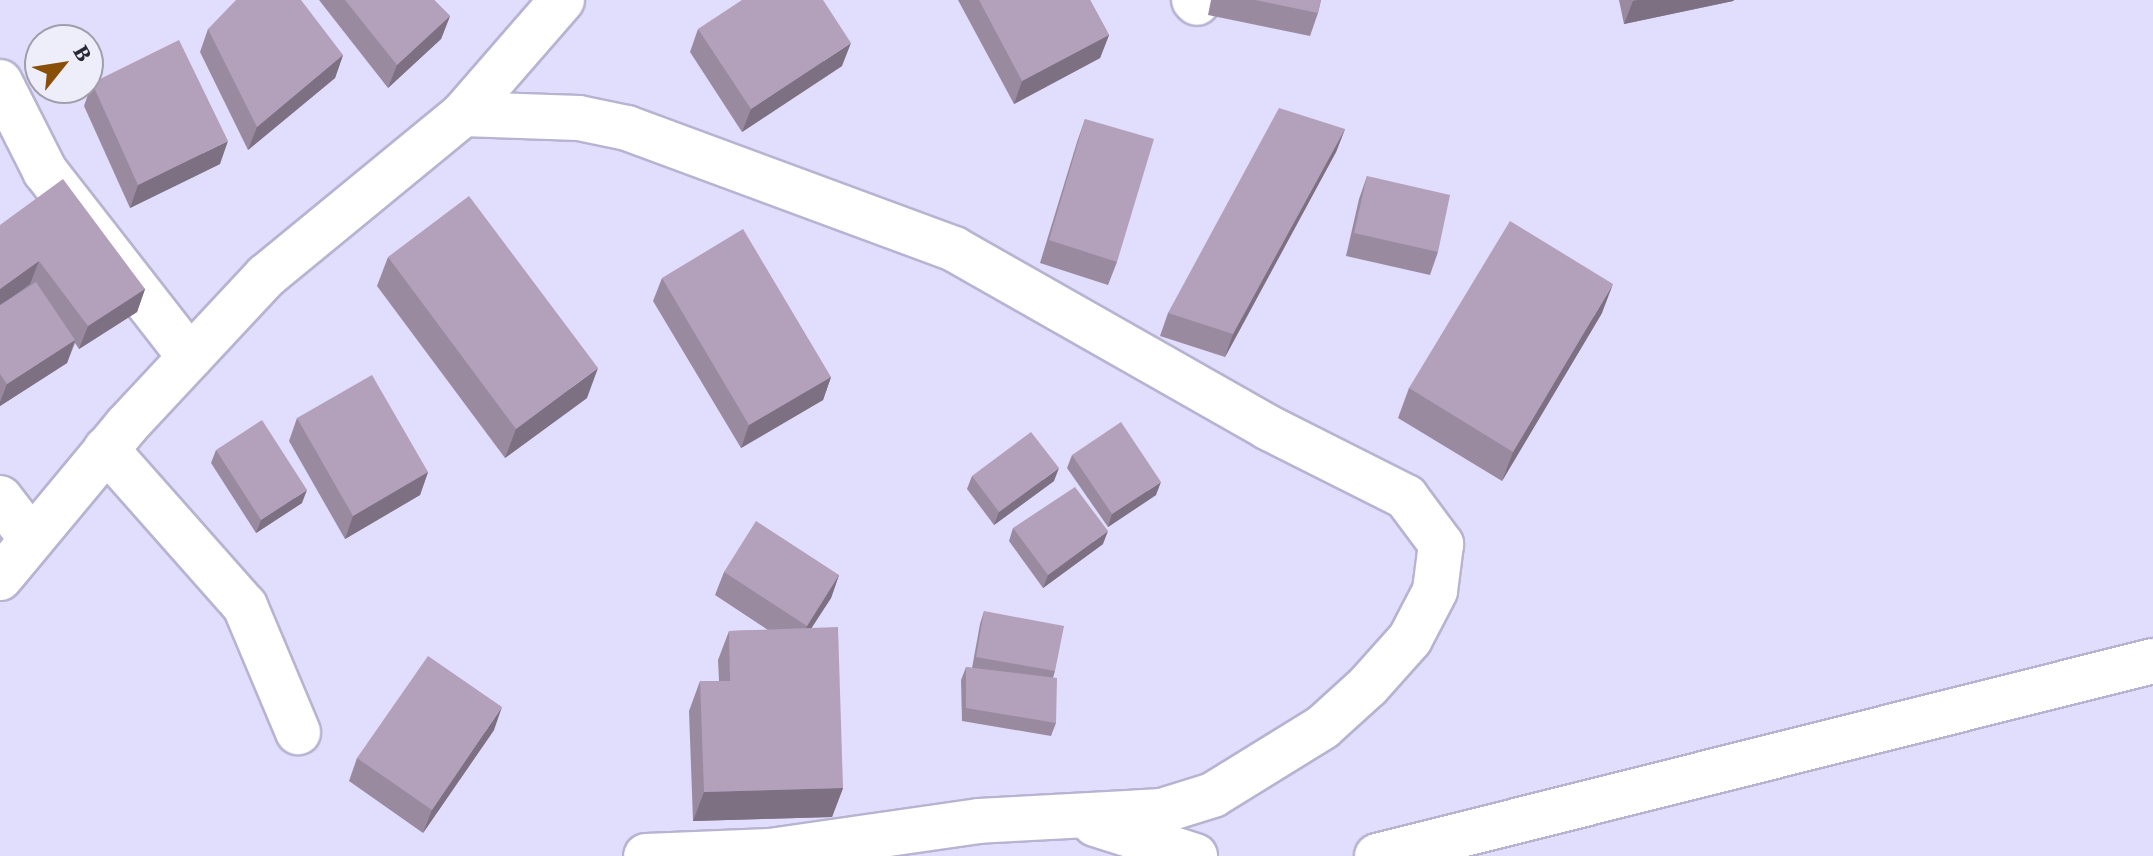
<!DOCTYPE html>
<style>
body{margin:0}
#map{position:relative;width:2153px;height:856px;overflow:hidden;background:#e1ddfd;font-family:"Source Serif 4",serif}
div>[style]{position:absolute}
.roads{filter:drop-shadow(2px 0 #b7b3d1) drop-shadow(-2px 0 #b7b3d1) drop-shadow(0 2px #b7b3d1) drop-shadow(0 -2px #b7b3d1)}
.minor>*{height:44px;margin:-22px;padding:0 22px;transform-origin:22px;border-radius:22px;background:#fff}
.wall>*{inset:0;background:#9a8aa0}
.shaded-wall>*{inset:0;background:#7d7082}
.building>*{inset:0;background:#b3a0ba}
span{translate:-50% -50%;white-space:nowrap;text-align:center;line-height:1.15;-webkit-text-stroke:6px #eeedfa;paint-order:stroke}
.north{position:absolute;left:24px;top:24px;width:80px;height:80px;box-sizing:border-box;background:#eeedfa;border:2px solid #a09eab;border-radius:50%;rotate:60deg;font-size:22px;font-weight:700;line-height:32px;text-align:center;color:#2a2834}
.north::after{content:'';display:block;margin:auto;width:28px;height:36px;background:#894e08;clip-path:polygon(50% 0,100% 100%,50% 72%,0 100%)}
</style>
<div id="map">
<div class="roads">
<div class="minor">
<i style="left:1194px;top:0;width:4px;rotate:45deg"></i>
<i style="left:0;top:82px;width:100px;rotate:63.2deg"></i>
<i style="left:45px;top:171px;width:236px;rotate:52.1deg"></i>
<i style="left:463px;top:114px;width:116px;rotate:2deg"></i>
<i style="left:579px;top:118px;width:49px;rotate:11.8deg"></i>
<i style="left:627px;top:128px;width:349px;rotate:20.3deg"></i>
<i style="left:954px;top:249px;width:360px;rotate:29.6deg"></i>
<i style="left:1267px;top:427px;width:156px;rotate:26.7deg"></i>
<i style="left:1406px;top:497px;width:59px;rotate:53.3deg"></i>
<i style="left:1441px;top:544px;width:47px;rotate:97.3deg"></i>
<i style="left:1435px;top:591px;width:54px;rotate:117.5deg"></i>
<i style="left:1410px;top:639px;width:63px;rotate:131.8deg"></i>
<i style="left:1368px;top:686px;width:61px;rotate:137.7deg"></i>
<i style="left:1323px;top:727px;width:129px;rotate:148.3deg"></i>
<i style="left:1213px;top:795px;width:53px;rotate:162.6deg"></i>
<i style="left:1162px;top:811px;width:183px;rotate:176.9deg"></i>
<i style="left:979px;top:821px;width:211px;rotate:171.8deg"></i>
<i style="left:770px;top:851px;width:124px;rotate:177.7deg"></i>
<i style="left:106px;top:449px;width:210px;rotate:48.5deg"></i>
<i style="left:245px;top:606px;width:137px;rotate:67.2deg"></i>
<i style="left:0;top:498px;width:49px;rotate:52.4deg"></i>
<i style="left:0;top:578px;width:199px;rotate:-50.3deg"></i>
<i style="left:127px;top:425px;width:204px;rotate:-47deg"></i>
<i style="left:266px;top:276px;width:255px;rotate:-39.4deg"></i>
<i style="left:463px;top:114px;width:151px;rotate:-49deg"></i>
<i style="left:1095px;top:824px;width:105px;rotate:17.7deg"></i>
<i style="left:1377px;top:856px;width:800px;rotate:-14.11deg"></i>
</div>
</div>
<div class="wall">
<i style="clip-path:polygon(319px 0,434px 0,450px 16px,441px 39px,388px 88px)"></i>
<i style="clip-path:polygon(958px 0,1090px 0,1109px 35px,1100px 58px,1014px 104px)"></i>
<i style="clip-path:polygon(1211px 0,1321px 0,1318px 13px,1310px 36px,1208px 15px)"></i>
<i style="clip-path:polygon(1619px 0,1734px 0,1733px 1px,1624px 24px)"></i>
<i style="clip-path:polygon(208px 29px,343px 55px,335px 78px,248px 150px,200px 52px)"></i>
<i style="clip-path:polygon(698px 29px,842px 66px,742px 132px,690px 52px)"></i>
<i style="clip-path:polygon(92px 83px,220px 164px,130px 208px,84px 106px)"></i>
<i style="clip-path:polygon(1085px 119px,1117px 262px,1108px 285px,1040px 263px,1077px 142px)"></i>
<i style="clip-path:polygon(1345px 129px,1336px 152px,1225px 357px,1160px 336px,1168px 313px)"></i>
<i style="clip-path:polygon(1367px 176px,1438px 252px,1430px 275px,1346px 256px,1359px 199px)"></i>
<i style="clip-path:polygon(0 225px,145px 289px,137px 312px,79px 349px,75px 343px,67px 363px,0 406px)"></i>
<i style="clip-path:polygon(388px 257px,587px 398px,505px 458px,377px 286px)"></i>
<i style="clip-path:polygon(662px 278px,831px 377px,823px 400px,741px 448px,653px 301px)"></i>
<i style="clip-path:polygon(1602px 313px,1502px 481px,1398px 418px,1409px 388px)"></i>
<i style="clip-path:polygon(297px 418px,428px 472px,420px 495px,345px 539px,289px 441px)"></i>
<i style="clip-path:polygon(216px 450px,302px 503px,256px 533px,211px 463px)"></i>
<i style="clip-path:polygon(1072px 455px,1156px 495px,1108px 527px,1067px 468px)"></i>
<i style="clip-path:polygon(972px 476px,1054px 481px,994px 525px,967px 489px)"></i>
<i style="clip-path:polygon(1013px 528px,1103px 544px,1043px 588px,1009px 541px)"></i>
<i style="clip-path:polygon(724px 572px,839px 575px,831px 598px,811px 628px,843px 788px,832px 817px,693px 821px,689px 711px,700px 681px,719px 681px,718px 660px,729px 631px,768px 630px,715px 595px)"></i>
<i style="clip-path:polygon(984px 611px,1055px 671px,1053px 678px,1056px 723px,1051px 736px,962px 721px,961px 680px,966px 667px,972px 668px,980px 624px)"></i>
<i style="clip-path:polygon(494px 730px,423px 833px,349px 781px,357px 758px)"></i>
</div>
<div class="shaded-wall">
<i style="clip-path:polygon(1638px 0,1734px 0,1733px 1px,1624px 24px,1633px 1px)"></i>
<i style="clip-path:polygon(450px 16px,441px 39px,388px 88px,397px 65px)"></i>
<i style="clip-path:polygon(1109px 35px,1100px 58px,1014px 104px,1022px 81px)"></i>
<i style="clip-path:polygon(851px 43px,842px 66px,742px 132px,751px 109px)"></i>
<i style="clip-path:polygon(343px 55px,335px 78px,248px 150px,257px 127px)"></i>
<i style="clip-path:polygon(1345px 129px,1336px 152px,1225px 357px,1233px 334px)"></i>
<i style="clip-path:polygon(228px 141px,220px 164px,130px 208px,138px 185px)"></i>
<i style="clip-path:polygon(39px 261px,30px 284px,0 306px,0 289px)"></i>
<i style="clip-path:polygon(1613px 284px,1602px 313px,1502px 481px,1513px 452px)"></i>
<i style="clip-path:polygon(145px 289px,137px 312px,79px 349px,88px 326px)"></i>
<i style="clip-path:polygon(75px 340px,67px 363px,0 406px,0 402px,7px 384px)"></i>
<i style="clip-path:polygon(598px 368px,587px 398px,505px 458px,516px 429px)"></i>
<i style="clip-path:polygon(831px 377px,823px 400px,741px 448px,749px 425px)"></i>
<i style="clip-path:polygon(1059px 468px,1054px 481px,994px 525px,999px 512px)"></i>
<i style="clip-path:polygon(428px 472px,420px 495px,345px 539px,353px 516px)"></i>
<i style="clip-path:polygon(1161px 482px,1156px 495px,1108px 527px,1112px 514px)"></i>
<i style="clip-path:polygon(307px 490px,302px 503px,256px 533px,261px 520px)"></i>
<i style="clip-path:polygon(1108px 531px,1103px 544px,1043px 588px,1048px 575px)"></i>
<i style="clip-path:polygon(839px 575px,831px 598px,798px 649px,807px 626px)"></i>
<i style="clip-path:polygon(502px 707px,494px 730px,423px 833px,432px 810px)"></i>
<i style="clip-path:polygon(843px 788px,832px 817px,693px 821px,704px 792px)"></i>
</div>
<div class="building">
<i style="clip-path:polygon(236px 0,301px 0,343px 55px,257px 127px,208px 29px)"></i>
<i style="clip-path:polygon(345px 0,434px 0,450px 16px,397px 65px)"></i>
<i style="clip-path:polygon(742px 0,823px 0,851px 43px,751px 109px,698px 29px)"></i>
<i style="clip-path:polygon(979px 0,1090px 0,1109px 35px,1022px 81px)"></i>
<i style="clip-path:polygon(1255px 0,1321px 0,1318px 13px)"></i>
<i style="clip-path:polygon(179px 40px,228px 141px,138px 185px,92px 83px)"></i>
<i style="clip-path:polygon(1279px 108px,1345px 129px,1233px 334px,1168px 313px)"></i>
<i style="clip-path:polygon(1085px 119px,1154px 139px,1117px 262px,1049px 240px)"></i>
<i style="clip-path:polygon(1367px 176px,1450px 195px,1438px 252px,1354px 233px)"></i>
<i style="clip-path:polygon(63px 179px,145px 289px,88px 326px,39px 261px,0 289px,0 225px)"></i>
<i style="clip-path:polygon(469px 196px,598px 368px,516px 429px,388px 257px)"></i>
<i style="clip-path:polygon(1510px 221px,1613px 284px,1513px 452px,1409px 388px)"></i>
<i style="clip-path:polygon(743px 229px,831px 377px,749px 425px,662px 278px)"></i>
<i style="clip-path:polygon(36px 282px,75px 340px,7px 384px,0 374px,0 305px)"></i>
<i style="clip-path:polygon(372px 375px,428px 472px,353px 516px,297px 418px)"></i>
<i style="clip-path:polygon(262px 420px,307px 490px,261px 520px,216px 450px)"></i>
<i style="clip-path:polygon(1121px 422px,1161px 482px,1112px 514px,1072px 455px)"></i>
<i style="clip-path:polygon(1031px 432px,1059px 468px,999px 512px,972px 476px)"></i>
<i style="clip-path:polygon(1075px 487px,1108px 531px,1048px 575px,1013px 528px)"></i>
<i style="clip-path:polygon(756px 521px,839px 575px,807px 626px,724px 572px)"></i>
<i style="clip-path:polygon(984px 611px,1064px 626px,1055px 671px,976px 657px)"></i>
<i style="clip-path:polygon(838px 627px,843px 788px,704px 792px,700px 681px,730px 681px,729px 631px)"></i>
<i style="clip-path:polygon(428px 656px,502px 707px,432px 810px,357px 758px)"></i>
<i style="clip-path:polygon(966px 667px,1057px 678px,1056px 723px,966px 708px)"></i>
</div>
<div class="north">B</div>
</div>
